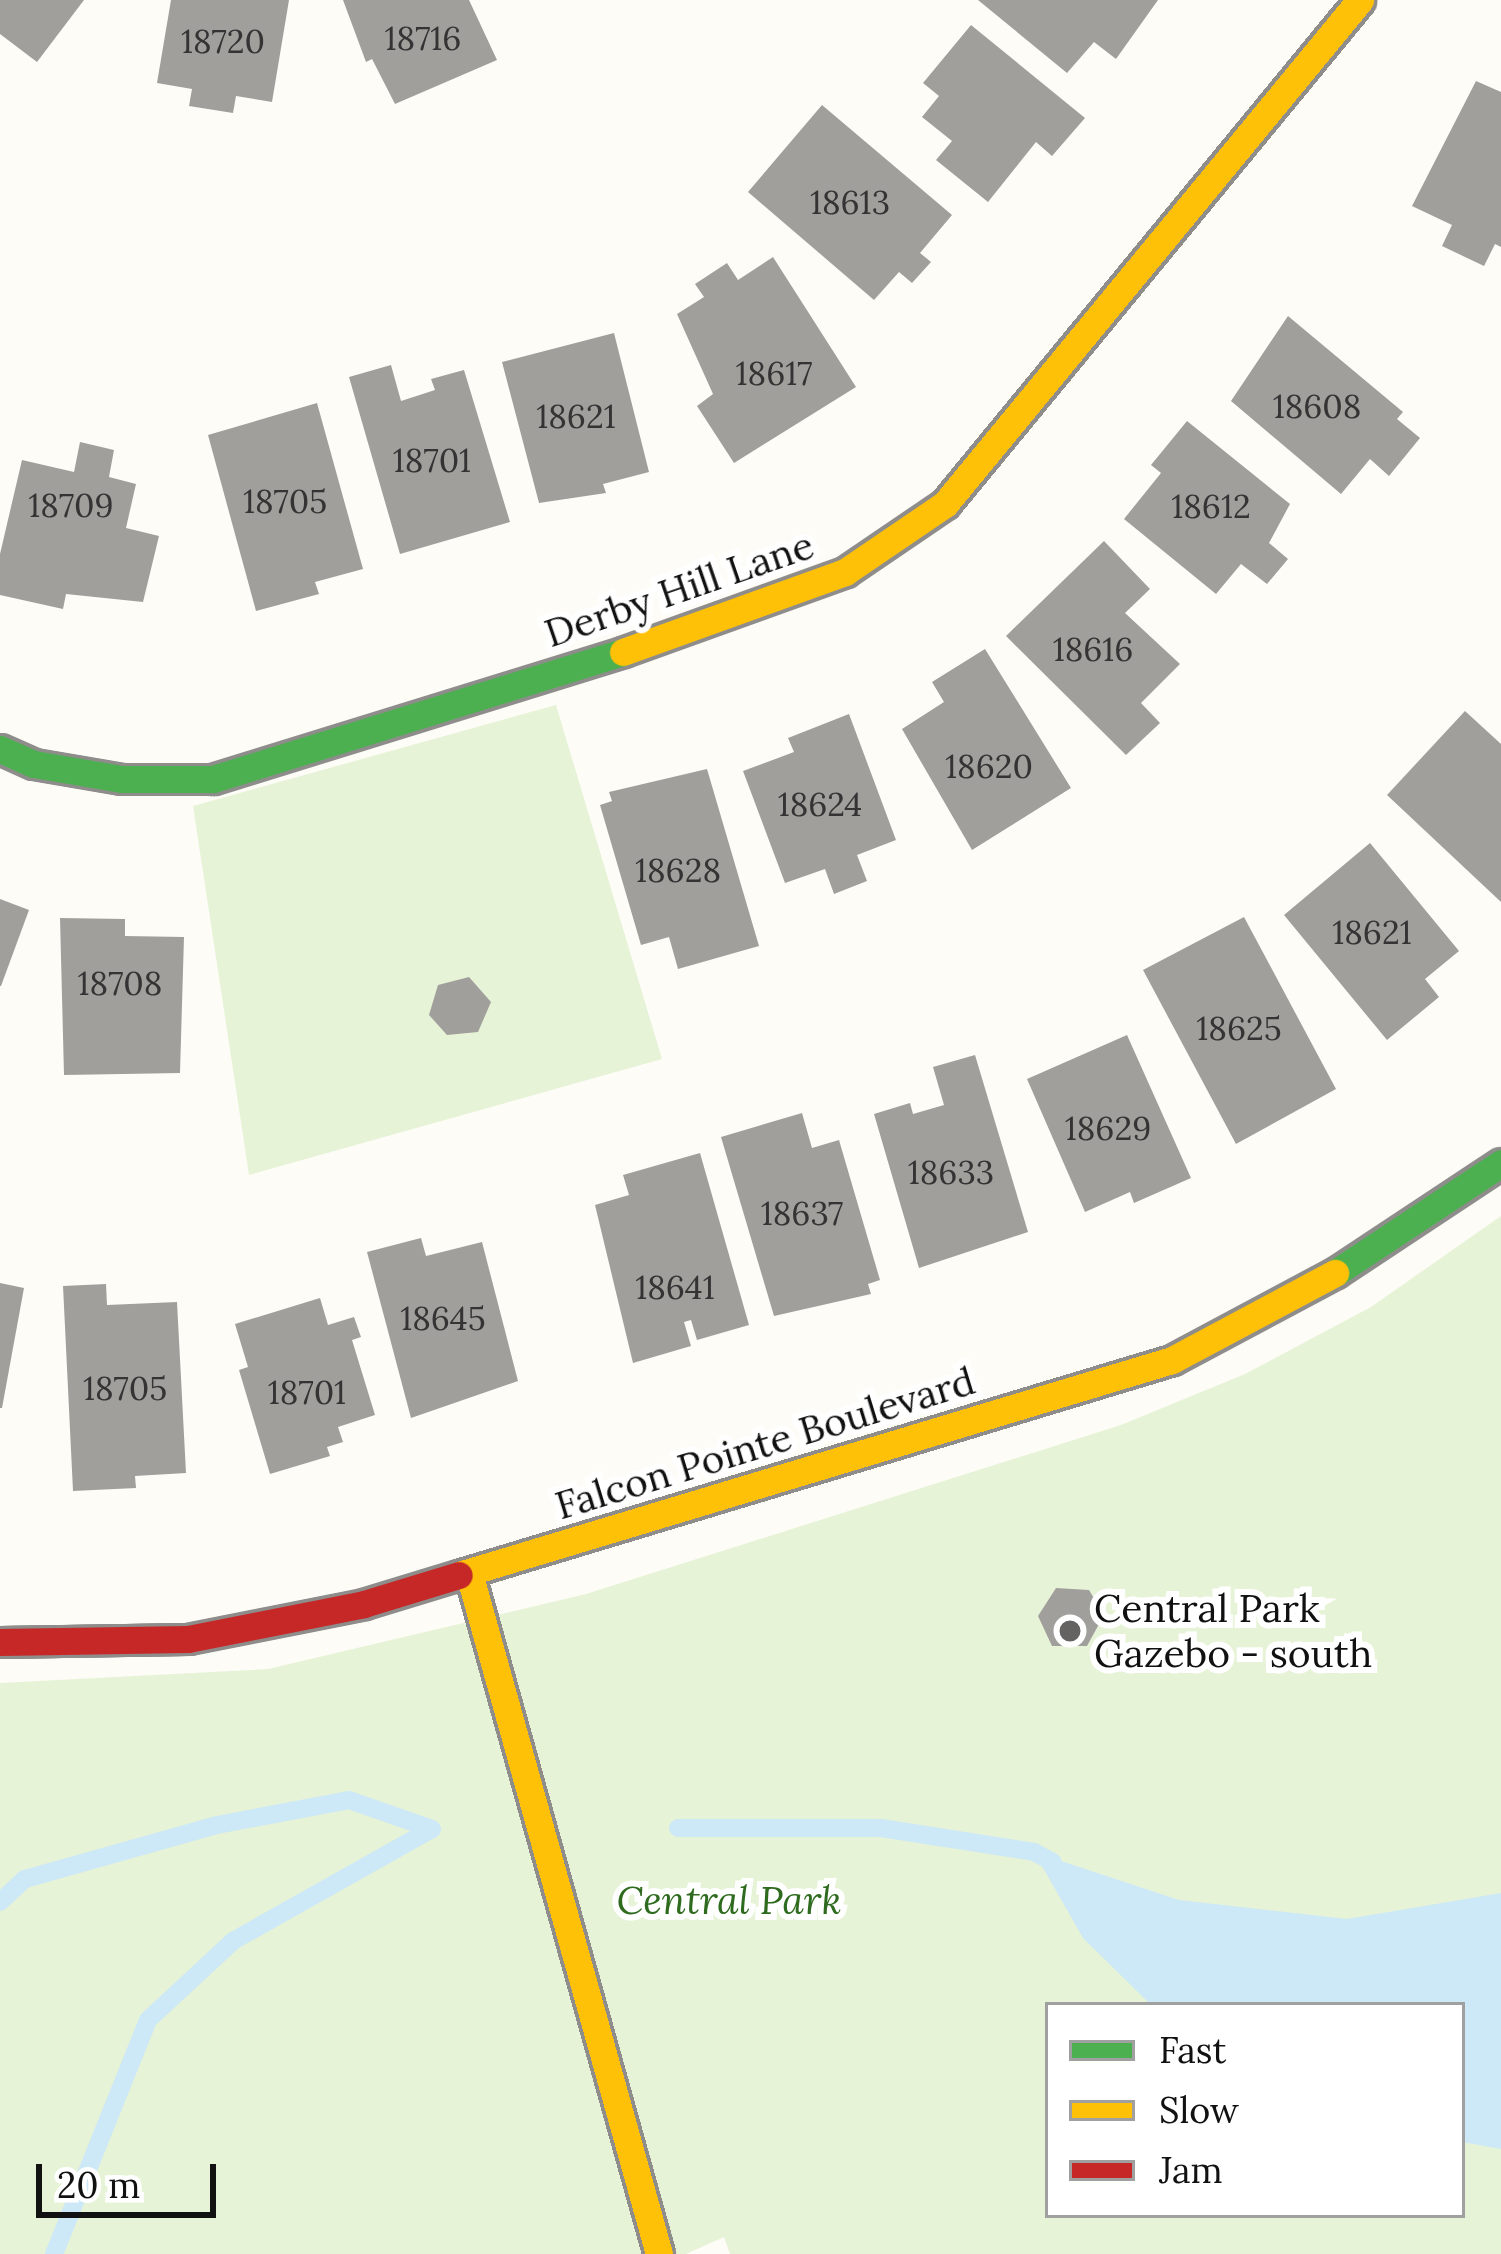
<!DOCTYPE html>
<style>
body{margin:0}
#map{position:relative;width:1501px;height:2254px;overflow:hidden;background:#fdfcf7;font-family:Lora,serif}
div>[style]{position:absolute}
.green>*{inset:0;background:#e7f3d7}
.water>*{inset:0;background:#cde8f7}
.stream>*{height:18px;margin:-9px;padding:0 9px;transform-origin:9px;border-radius:9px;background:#cde8f7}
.building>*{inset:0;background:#a19f9c}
.roads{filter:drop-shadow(3px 0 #8e8d8b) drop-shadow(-3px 0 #8e8d8b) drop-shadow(0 3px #8e8d8b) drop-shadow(0 -3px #8e8d8b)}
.fast>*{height:27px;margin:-13.5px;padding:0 13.5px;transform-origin:13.5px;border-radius:13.5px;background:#4caf50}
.slow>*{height:27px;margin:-13.5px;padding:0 13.5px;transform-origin:13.5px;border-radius:13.5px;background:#ffc107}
.jam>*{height:27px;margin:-13.5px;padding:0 13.5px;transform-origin:13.5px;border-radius:13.5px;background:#c62828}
.dots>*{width:33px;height:33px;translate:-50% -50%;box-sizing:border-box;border:6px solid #fff;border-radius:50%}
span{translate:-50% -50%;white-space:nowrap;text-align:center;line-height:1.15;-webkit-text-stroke:12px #fff;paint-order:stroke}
.number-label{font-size:33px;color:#353434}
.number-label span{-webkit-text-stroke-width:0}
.street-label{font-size:39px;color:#111}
.poi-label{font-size:39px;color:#111}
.left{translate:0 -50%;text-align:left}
.park-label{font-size:39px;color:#2f6b1f;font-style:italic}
.legend{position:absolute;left:1045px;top:2002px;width:420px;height:216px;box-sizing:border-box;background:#fff;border:3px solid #a0a0a0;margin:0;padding:15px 21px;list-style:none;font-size:36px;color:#111}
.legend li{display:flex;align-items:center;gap:24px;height:60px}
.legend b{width:60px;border:3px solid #a0a0a0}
.scale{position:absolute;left:36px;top:2164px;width:180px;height:54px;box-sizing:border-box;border:6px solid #111;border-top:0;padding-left:15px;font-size:36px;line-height:42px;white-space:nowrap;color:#111;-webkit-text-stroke:9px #fff;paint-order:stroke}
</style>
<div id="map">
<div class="green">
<i style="clip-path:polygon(556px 705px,662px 1059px,249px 1175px,193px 806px)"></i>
<i style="clip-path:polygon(evenodd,1501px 1216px,1501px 2254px,730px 2254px,724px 2237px,686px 2254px,0 2254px,0 1683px,268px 1669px,586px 1594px,1121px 1425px,1245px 1374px,1371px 1307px,1501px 1216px,1048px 2005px,1462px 2005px,1462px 2215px,1048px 2215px,1048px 2005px)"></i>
</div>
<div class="water">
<i style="clip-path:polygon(1034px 1852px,1179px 1900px,1347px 1919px,1501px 1893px,1501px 2149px,1462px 2142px,1462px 2005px,1151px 2005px,1083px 1938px)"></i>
</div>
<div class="stream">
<i style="left:678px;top:1828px;width:203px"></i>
<i style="left:881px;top:1828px;width:155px;rotate:8.9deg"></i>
<i style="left:1034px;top:1852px;width:21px;rotate:28deg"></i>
<i style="left:0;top:1902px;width:34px;rotate:-43deg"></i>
<i style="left:25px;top:1879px;width:199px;rotate:-15.7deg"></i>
<i style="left:217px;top:1825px;width:134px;rotate:-10.7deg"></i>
<i style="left:349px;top:1800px;width:88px;rotate:19.3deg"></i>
<i style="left:54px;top:2254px;width:252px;rotate:-68.1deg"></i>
<i style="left:148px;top:2020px;width:116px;rotate:-42.9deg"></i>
<i style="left:233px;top:1941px;width:228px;rotate:-29.4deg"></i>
</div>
<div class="building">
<i style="clip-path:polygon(0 0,84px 0,37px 62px,0 34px)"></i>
<i style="clip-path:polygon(171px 0,289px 0,272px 102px,236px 96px,233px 113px,189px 106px,192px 89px,157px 83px)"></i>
<i style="clip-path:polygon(343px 0,469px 0,497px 60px,395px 104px,372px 59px,366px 62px)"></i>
<i style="clip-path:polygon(978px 0,1158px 0,1116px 59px,1094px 42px,1067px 73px)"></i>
<i style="clip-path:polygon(971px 25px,1085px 118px,1052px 156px,1036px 142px,988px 202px,936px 160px,952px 141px,922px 117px,939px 96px,923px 83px)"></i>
<i style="clip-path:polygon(1476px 81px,1501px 92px,1501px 247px,1495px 244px,1484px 266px,1442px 246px,1452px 225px,1412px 206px)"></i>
<i style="clip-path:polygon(822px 105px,952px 215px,920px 253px,931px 262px,912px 283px,899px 272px,874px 300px,748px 192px)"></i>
<i style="clip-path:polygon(773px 257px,856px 387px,734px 463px,697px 406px,713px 394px,677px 314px,704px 297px,695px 284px,727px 263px,738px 280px)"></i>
<i style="clip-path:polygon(1288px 316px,1403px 412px,1397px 419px,1420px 438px,1389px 476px,1370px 459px,1341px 494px,1231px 401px)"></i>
<i style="clip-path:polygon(614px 333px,649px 472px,603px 484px,606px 493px,539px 503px,502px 362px)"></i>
<i style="clip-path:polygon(391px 365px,401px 401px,435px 390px,431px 379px,464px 370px,510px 522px,400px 554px,349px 377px)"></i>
<i style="clip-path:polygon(317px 403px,363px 569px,315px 582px,319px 594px,256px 611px,208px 435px)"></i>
<i style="clip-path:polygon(1187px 421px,1290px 504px,1269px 543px,1288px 559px,1267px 584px,1241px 564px,1216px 594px,1124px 519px,1161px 473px,1151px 465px)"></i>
<i style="clip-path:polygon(80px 442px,114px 450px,109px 477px,136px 484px,126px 528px,159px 536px,143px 602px,66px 594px,63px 609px,0 595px,0 554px,22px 460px,74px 472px)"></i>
<i style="clip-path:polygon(1104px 541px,1150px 589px,1125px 613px,1180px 664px,1141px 703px,1160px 723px,1126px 755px,1006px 636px)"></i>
<i style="clip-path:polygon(985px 649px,1071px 788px,972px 850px,902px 729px,944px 702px,932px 682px)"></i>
<i style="clip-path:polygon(1465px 711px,1501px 744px,1501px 902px,1387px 795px)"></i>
<i style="clip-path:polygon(849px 714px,896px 840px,857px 855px,867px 881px,834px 894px,825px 869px,785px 883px,743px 771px,794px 752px,788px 738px)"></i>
<i style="clip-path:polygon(707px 769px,759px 946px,678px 969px,669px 937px,641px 945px,600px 805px,612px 801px,609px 792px)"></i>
<i style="clip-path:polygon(1370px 843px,1459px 951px,1425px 979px,1439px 997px,1387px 1040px,1284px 915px)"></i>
<i style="clip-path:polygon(0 899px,29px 910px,1px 986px,0 986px)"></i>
<i style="clip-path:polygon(1244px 917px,1336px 1089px,1236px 1144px,1143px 970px)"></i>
<i style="clip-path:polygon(60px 918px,125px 919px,125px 936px,184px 937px,180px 1073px,64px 1075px)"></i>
<i style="clip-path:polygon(469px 977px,491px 1002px,478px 1032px,447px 1035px,429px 1015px,438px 985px)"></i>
<i style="clip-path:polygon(1127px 1035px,1191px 1178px,1134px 1203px,1130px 1192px,1085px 1212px,1027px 1079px)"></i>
<i style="clip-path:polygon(975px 1055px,1028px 1232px,919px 1268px,874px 1114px,910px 1103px,913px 1114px,944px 1105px,933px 1067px)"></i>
<i style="clip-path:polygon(802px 1113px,812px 1148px,839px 1140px,880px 1280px,868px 1284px,871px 1294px,774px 1316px,721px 1137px)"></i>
<i style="clip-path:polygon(700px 1153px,749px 1325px,697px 1340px,691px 1320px,684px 1322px,691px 1346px,633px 1363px,595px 1205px,629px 1195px,623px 1175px)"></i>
<i style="clip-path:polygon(421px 1238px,426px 1256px,482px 1242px,518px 1381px,411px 1418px,367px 1252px)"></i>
<i style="clip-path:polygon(0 1283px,24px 1288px,2px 1408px,0 1408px)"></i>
<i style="clip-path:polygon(106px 1284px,107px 1305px,177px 1302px,186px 1473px,135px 1476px,136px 1488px,73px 1491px,63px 1286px)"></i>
<i style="clip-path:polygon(320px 1298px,328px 1325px,354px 1317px,361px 1337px,352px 1340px,375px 1415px,338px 1427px,343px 1442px,327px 1447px,330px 1456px,270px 1474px,239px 1370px,248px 1367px,235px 1324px)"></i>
<i style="clip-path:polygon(1056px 1588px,1089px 1590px,1104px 1615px,1087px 1646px,1052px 1646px,1038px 1616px)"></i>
</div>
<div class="roads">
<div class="fast">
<i style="left:0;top:749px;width:37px;rotate:24deg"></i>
<i style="left:34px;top:764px;width:89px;rotate:9.7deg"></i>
<i style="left:122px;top:779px;width:91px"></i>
<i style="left:213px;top:779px;width:429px;rotate:-17.2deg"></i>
<i style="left:1335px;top:1273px;width:199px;rotate:-33.5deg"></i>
</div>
<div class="slow">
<i style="left:623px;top:652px;width:236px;rotate:-19.8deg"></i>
<i style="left:845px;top:572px;width:121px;rotate:-34.2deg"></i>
<i style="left:945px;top:504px;width:653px;rotate:-50.53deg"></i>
<i style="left:469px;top:1573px;width:707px;rotate:74.41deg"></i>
<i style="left:459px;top:1575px;width:745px;rotate:-16.78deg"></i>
<i style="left:1172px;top:1360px;width:185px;rotate:-28.1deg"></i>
</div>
<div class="jam">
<i style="left:0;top:1642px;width:188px;rotate:-0.9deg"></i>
<i style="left:188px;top:1639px;width:179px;rotate:-11.2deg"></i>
<i style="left:364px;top:1604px;width:99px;rotate:-17deg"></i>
</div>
</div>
<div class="dots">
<i style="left:1070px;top:1631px;background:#646362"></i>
</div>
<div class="number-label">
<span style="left:423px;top:39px">18716</span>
<span style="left:223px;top:42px">18720</span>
<span style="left:850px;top:203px">18613</span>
<span style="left:774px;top:374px">18617</span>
<span style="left:1317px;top:407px">18608</span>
<span style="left:576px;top:417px">18621</span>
<span style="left:432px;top:461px">18701</span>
<span style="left:285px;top:502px">18705</span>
<span style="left:71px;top:506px">18709</span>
<span style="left:1211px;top:507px">18612</span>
<span style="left:1093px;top:650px">18616</span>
<span style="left:989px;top:767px">18620</span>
<span style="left:820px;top:805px">18624</span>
<span style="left:678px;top:871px">18628</span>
<span style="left:1372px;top:933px">18621</span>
<span style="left:120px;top:984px">18708</span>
<span style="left:1239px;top:1029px">18625</span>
<span style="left:1108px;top:1129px">18629</span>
<span style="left:951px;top:1173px">18633</span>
<span style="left:802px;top:1214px">18637</span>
<span style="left:675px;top:1288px">18641</span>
<span style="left:443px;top:1319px">18645</span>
<span style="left:125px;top:1389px">18705</span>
<span style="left:307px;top:1393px">18701</span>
</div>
<div class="street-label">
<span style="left:679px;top:589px;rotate:-19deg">Derby Hill Lane</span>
<span style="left:765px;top:1443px;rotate:-17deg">Falcon Pointe Boulevard</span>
</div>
<div class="poi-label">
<span class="left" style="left:1094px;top:1631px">Central Park<br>Gazebo - south</span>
</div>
<div class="park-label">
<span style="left:729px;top:1900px">Central Park</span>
</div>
<ul class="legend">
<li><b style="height:15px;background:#4caf50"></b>Fast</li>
<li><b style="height:15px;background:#ffc107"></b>Slow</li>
<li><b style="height:15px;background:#c62828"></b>Jam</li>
</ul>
<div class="scale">20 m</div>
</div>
